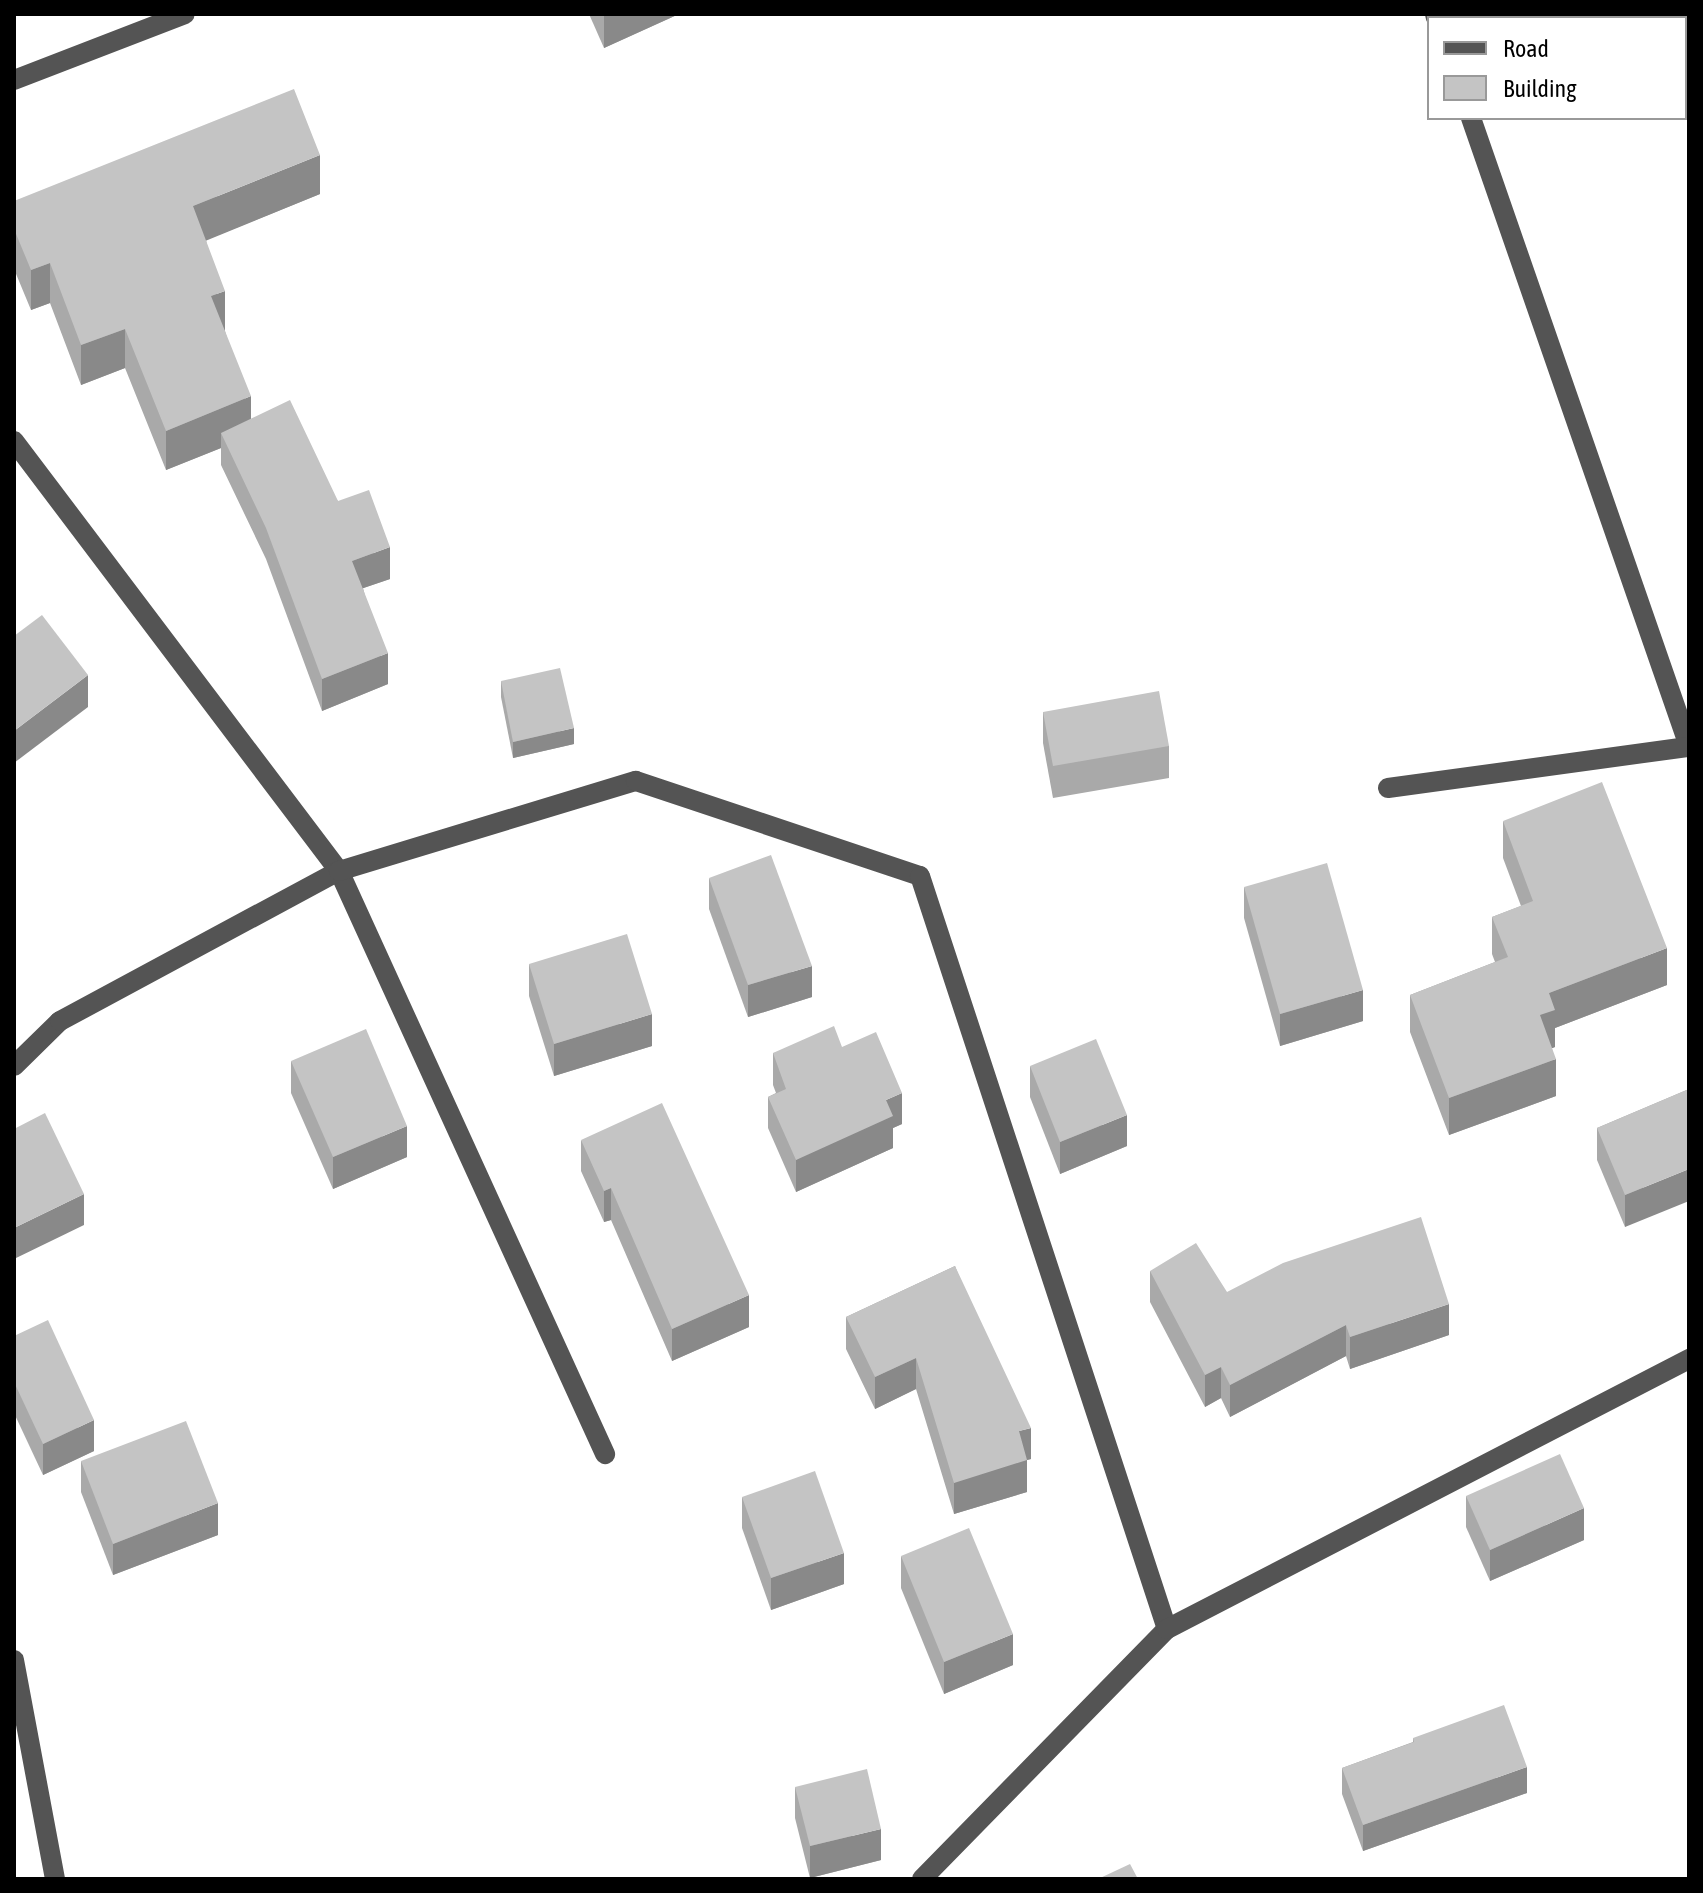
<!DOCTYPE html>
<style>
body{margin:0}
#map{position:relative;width:1703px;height:1893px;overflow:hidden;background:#fff;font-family:"Asap Condensed",sans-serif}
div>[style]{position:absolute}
.minor>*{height:20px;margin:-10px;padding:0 10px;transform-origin:10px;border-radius:10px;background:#545454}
.wall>*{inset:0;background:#a9a9a9}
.shaded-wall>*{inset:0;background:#898989}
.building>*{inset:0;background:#c4c4c4}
span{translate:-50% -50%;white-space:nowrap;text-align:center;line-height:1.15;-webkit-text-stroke:7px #fff;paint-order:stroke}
.frame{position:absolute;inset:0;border:16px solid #000;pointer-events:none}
.legend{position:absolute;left:1427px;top:16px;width:260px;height:104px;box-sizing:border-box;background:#fff;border:2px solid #999;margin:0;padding:10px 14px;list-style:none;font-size:24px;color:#000}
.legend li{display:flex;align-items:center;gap:16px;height:40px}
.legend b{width:40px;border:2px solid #999}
</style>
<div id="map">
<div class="minor">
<i style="left:1435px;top:14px;width:4px;rotate:76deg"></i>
<i style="left:14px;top:80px;width:183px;rotate:-21.1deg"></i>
<i style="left:1471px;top:118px;width:665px;rotate:70.86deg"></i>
<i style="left:14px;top:441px;width:539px;rotate:52.92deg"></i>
<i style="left:339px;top:871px;width:641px;rotate:65.47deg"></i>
<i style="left:1388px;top:788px;width:304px;rotate:-7.8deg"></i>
<i style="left:14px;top:1066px;width:64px;rotate:-44.4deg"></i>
<i style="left:60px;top:1021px;width:317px;rotate:-28.3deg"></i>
<i style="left:339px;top:871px;width:310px;rotate:-16.9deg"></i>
<i style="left:636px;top:781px;width:299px;rotate:18.5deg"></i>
<i style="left:920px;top:876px;width:792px;rotate:71.84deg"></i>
<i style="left:14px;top:1660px;width:223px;rotate:79.4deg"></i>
<i style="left:922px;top:1879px;width:350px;rotate:-45.6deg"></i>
<i style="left:1167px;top:1629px;width:588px;rotate:-27.35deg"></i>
</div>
<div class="wall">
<i style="clip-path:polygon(589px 14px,679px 14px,604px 48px)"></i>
<i style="clip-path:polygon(320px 194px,206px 240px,225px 331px,251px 419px,338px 501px,390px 579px,363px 588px,388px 684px,322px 711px,266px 559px,221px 465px,221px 448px,166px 470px,125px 368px,81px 385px,50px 303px,31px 310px,14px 269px,14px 201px)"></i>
<i style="clip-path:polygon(501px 681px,574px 744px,513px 758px,501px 697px)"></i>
<i style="clip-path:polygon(1043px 712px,1169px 746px,1169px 778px,1053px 798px,1043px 743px)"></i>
<i style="clip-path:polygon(1503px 821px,1667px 985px,1555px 1028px,1555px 1047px,1552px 1048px,1556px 1096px,1449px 1135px,1410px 1032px,1410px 995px,1495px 962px,1492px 954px,1492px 917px,1521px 906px,1503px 858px)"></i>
<i style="clip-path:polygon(709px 878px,812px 997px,748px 1017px,709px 909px)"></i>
<i style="clip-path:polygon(1244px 887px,1363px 1021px,1280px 1046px,1244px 918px)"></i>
<i style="clip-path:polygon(529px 964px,652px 1046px,554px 1076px,529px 996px)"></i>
<i style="clip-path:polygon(842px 1047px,902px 1124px,893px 1128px,893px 1148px,796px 1192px,768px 1128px,768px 1097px,776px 1093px,773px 1085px,773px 1053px)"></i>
<i style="clip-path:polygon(291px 1061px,407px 1157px,333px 1189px,291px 1093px)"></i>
<i style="clip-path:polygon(1030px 1066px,1127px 1146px,1060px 1174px,1030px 1097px)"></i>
<i style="clip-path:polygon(1689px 1089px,1625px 1227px,1597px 1160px,1597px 1128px)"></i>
<i style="clip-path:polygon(581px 1140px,749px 1327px,672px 1361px,611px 1220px,604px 1222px,581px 1171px)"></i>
<i style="clip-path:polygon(955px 1266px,1031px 1459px,1027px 1460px,1027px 1492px,954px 1514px,916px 1389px,875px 1409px,846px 1349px,846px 1317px)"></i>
<i style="clip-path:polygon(1150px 1271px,1227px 1292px,1449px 1335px,1350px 1369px,1346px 1356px,1230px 1417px,1221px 1398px,1205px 1407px,1150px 1302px)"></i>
<i style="clip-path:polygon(14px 1336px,94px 1451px,43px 1475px,14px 1413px)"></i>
<i style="clip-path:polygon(81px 1461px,218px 1535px,113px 1575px,81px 1492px)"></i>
<i style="clip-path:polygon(1466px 1496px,1584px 1540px,1490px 1581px,1466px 1527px)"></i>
<i style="clip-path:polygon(742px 1497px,844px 1584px,771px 1610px,742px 1528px)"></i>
<i style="clip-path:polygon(901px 1556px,1013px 1665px,944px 1694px,901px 1588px)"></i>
<i style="clip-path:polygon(1413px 1738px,1527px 1793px,1363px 1851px,1342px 1794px,1342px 1768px,1413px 1742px)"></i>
<i style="clip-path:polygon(795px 1787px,881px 1860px,810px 1878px,795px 1818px)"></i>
</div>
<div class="shaded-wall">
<i style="clip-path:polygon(604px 14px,679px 14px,604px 48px)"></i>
<i style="clip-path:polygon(320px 155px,320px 194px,193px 246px,193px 206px)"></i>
<i style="clip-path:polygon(50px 263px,50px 303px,31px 310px,31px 270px)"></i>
<i style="clip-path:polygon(225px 291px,225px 330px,211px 336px,211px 296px)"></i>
<i style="clip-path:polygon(125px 329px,125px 368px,81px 385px,81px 345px)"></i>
<i style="clip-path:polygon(251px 396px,251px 435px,221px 433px,221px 448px,166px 470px,166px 431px)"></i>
<i style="clip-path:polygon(390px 547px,390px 579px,352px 592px,352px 561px)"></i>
<i style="clip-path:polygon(388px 653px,388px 684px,322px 711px,322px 679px)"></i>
<i style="clip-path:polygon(88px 675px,88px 707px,14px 763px,14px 731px)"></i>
<i style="clip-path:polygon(574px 728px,574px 744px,513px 758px,513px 742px)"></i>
<i style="clip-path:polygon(1667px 948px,1667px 985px,1555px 1028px,1555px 1047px,1540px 1053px,1540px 1015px,1549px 993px)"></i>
<i style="clip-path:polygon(812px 966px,812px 997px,748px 1017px,748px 985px)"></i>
<i style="clip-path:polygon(1363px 990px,1363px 1021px,1280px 1046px,1280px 1014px)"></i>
<i style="clip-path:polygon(652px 1014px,652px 1046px,554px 1076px,554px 1044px)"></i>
<i style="clip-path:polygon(1556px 1059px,1556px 1096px,1449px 1135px,1449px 1098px)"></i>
<i style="clip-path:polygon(902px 1093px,902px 1124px,893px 1128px,893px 1148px,796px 1192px,796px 1160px,886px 1100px)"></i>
<i style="clip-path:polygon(1127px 1115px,1127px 1146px,1060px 1174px,1060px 1142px)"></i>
<i style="clip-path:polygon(407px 1126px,407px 1157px,333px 1189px,333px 1157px)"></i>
<i style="clip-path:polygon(1689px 1169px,1689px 1201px,1625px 1227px,1625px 1195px)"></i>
<i style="clip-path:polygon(611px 1188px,611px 1220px,604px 1222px,604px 1191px)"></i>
<i style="clip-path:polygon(84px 1194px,84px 1225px,14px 1259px,14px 1228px)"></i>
<i style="clip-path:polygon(749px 1295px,749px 1327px,672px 1361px,672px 1329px)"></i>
<i style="clip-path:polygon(1449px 1304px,1449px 1335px,1350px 1369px,1350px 1337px)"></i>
<i style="clip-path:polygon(1346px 1325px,1346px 1356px,1230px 1417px,1230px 1385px)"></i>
<i style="clip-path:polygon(916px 1358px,916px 1389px,875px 1409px,875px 1377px)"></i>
<i style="clip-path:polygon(1221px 1367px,1221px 1398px,1205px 1407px,1205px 1375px)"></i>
<i style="clip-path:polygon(94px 1420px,94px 1451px,43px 1475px,43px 1444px)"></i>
<i style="clip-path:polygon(1031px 1428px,1031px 1459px,1027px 1460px,1027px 1492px,954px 1514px,954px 1483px,1019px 1431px)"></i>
<i style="clip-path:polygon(218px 1503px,218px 1535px,113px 1575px,113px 1544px)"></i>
<i style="clip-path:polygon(1584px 1508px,1584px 1540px,1490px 1581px,1490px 1550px)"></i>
<i style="clip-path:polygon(844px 1553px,844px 1584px,771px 1610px,771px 1578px)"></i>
<i style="clip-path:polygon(1013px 1634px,1013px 1665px,944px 1694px,944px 1662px)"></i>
<i style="clip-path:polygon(1527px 1767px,1527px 1793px,1363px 1851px,1363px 1825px)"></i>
<i style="clip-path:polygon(881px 1829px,881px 1860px,810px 1878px,810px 1846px)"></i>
</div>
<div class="building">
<i style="clip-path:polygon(294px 89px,320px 155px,193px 206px,225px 291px,211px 296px,251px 396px,166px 431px,125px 329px,81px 345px,50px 263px,31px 270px,14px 229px,14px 201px)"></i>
<i style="clip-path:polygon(290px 400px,338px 501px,369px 490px,390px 547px,352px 561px,388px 653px,322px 679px,266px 528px,221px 433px)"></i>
<i style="clip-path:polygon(42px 615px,88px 675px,14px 731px,14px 636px)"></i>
<i style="clip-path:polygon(560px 668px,574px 728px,513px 742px,501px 681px)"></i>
<i style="clip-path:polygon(1159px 691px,1169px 746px,1053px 766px,1043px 712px)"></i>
<i style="clip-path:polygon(1602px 782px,1667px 948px,1549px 993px,1555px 1010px,1540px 1015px,1556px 1059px,1449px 1098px,1410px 995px,1508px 957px,1492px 917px,1533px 901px,1503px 821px)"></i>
<i style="clip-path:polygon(771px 855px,812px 966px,748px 985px,709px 878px)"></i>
<i style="clip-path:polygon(1327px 863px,1363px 990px,1280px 1014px,1244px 887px)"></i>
<i style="clip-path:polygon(627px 934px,652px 1014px,554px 1044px,529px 964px)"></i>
<i style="clip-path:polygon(834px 1026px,842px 1047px,876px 1032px,902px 1093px,886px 1100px,893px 1116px,796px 1160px,768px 1097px,786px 1089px,773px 1053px)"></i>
<i style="clip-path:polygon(366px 1029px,407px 1126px,333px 1157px,291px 1061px)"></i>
<i style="clip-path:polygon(1096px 1039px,1127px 1115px,1060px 1142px,1030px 1066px)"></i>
<i style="clip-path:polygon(1689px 1089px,1689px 1169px,1625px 1195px,1597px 1128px)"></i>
<i style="clip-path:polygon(662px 1103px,749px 1295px,672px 1329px,611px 1188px,604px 1191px,581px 1140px)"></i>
<i style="clip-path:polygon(45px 1113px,84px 1194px,14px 1228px,14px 1129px)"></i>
<i style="clip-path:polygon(1421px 1217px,1449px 1304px,1350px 1337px,1346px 1325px,1230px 1385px,1221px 1367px,1205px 1375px,1150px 1271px,1196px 1243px,1227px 1292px,1283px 1263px)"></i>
<i style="clip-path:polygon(955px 1266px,1031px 1428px,1019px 1431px,1027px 1460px,954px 1483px,916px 1358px,875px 1377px,846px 1317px)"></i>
<i style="clip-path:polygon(48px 1320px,94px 1420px,43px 1444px,14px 1382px,14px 1336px)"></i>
<i style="clip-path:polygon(186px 1421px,218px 1503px,113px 1544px,81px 1461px)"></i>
<i style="clip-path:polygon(1560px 1454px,1584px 1508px,1490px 1550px,1466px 1496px)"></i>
<i style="clip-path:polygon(815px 1471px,844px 1553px,771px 1578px,742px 1497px)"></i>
<i style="clip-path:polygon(969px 1528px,1013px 1634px,944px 1662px,901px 1556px)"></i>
<i style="clip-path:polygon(1504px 1705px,1527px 1767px,1363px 1825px,1342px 1768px,1414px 1742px,1413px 1738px)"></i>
<i style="clip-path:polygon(867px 1769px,881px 1829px,810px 1846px,795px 1787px)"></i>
<i style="clip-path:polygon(1130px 1864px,1138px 1879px,1098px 1879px)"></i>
</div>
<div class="frame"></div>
<ul class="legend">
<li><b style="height:10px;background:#545454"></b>Road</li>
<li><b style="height:22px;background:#c4c4c4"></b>Building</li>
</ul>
</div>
